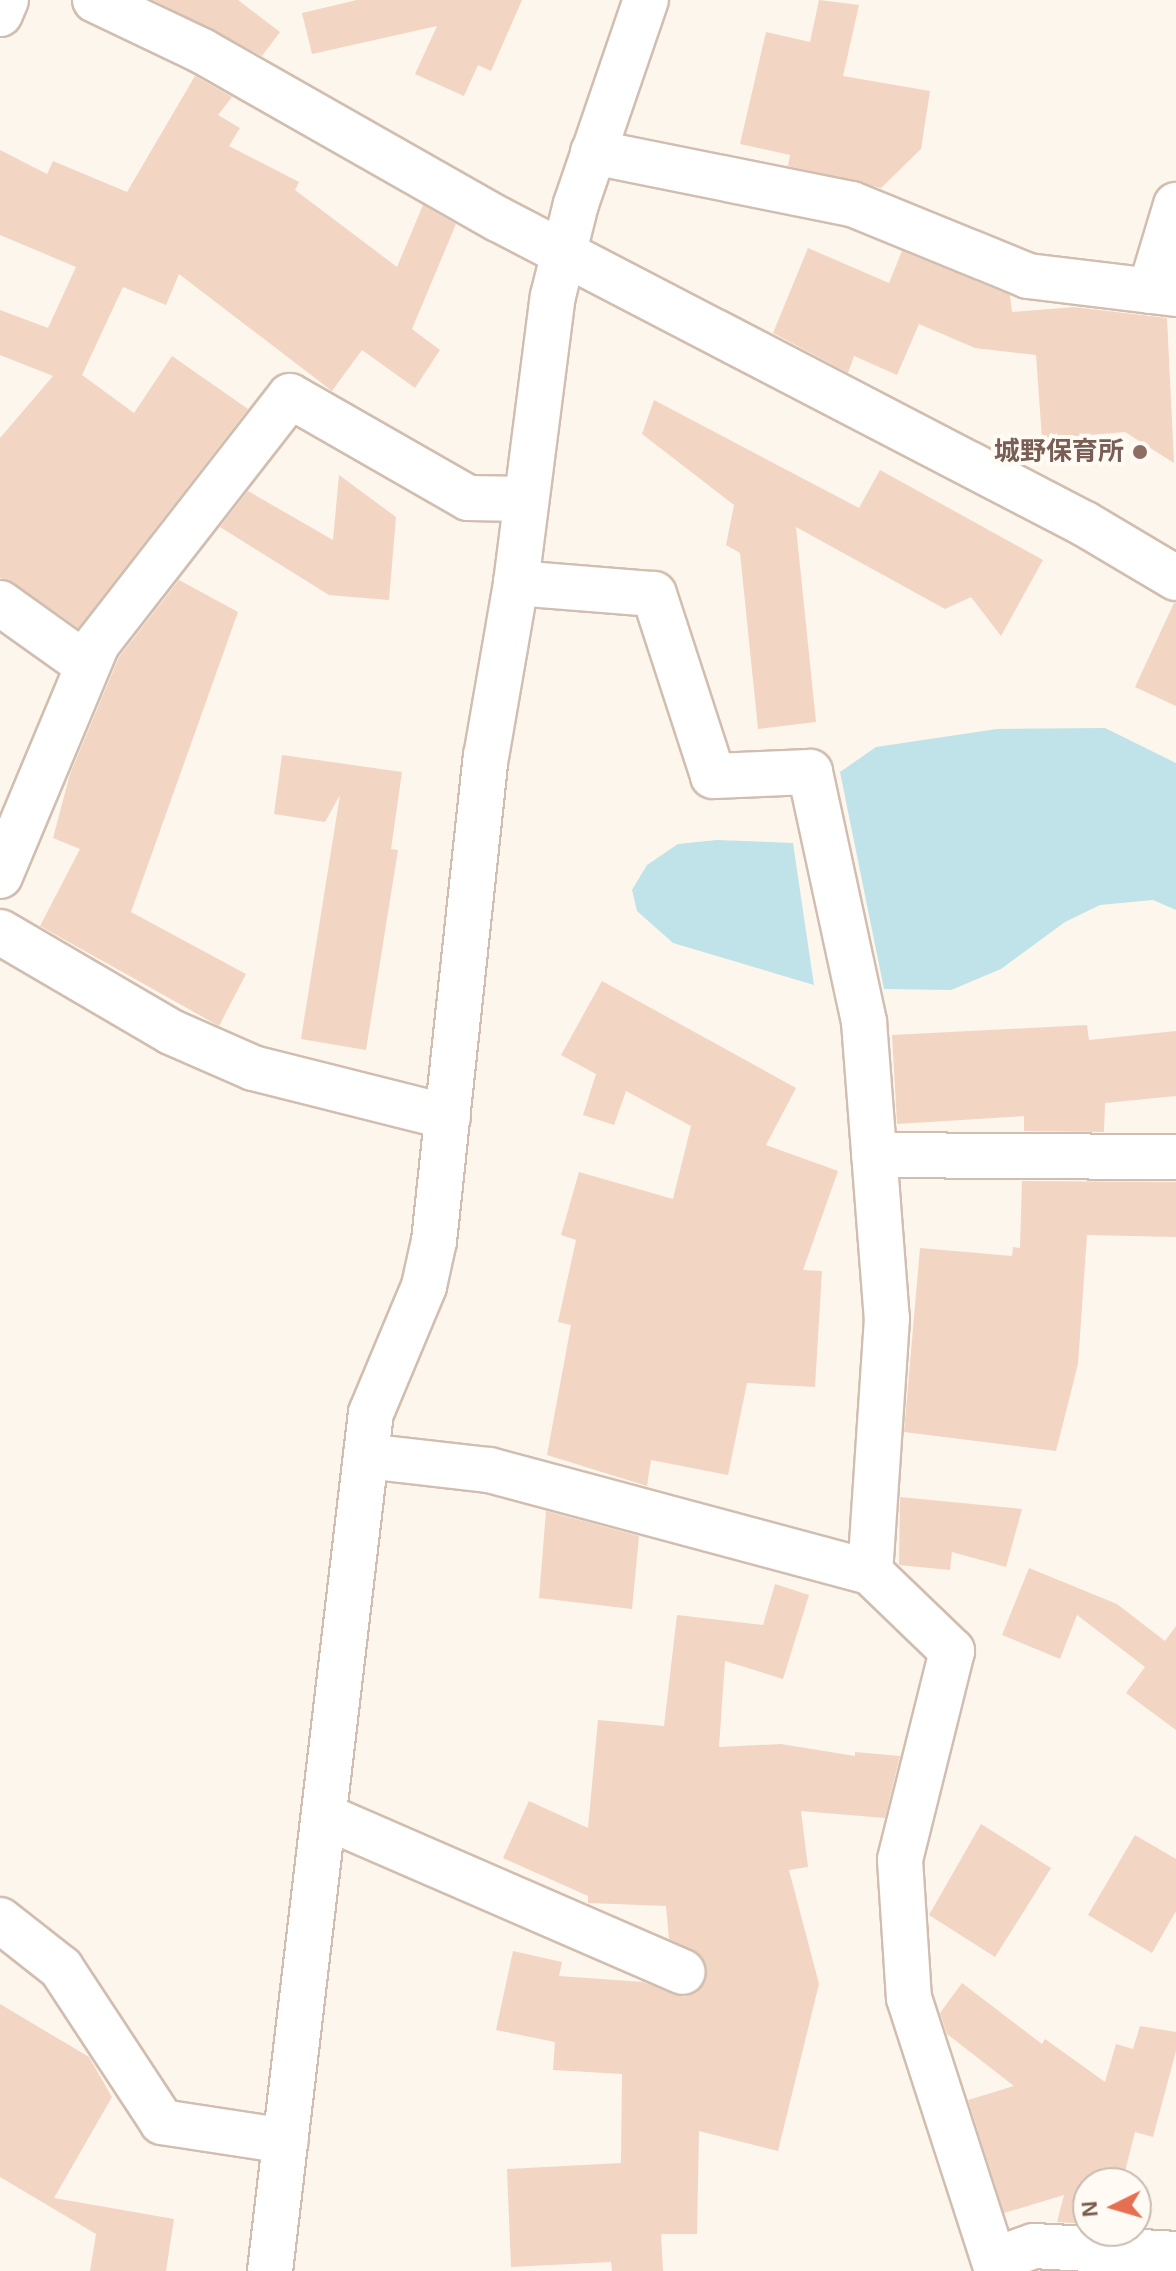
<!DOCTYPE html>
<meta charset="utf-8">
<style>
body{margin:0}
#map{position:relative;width:1176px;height:2271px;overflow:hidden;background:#fdf6ec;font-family:Helvetica,"Noto Sans JP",sans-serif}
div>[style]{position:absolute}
.water>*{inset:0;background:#bfe3e8}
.building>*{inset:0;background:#f3d5c3}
.roads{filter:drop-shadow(2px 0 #d1beb0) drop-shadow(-2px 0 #d1beb0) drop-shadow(0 2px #d1beb0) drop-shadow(0 -2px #d1beb0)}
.minor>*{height:44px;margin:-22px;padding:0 22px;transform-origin:22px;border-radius:22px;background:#fff}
.dots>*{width:22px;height:22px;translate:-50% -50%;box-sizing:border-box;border:4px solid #fffaf3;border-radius:50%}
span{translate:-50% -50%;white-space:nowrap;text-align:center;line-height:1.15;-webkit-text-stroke:8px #fffaf3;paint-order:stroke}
.education-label{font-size:26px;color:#785e54;font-weight:700}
.right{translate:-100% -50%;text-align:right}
.north{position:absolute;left:1072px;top:2167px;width:80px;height:80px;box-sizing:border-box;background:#fffaf3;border:2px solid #cabbb1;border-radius:50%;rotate:265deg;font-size:22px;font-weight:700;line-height:32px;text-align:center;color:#7a5c4d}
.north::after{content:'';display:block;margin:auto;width:28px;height:36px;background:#e76f51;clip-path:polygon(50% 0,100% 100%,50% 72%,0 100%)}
</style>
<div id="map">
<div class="water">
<i style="clip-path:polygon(1105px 728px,1176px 763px,1176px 910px,1153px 900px,1100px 905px,1065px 922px,1001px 969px,951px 990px,884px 989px,840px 772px,876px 747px,997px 729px)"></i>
<i style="clip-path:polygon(717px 840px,793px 843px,814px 985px,673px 943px,637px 911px,632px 890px,647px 865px,678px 844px)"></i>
</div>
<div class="building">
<i style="clip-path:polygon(153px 0,238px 0,280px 32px,262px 56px)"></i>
<i style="clip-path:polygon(357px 0,522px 0,491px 71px,478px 65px,464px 96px,415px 74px,437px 26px,312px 54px,302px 13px)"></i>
<i style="clip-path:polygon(819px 0,859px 5px,843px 76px,930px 91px,921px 149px,881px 188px,788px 166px,790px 155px,740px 144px,766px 32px,810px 42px)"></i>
<i style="clip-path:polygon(195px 76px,232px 97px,218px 115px,240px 128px,229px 146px,299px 182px,295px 190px,397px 267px,423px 205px,456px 224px,412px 329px,440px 350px,415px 388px,362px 350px,332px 391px,179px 274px,166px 305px,123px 287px,82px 375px,134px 413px,172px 356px,248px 409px,78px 628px,14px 583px,0 578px,0 438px,53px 376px,0 355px,0 310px,48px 328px,76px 267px,0 235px,0 150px,47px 174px,53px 161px,127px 192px)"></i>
<i style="clip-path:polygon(808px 248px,889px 283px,902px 251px,1010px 295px,1012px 312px,1074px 307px,1167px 318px,1174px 463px,1125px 432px,1042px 439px,1036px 355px,975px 348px,919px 324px,897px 375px,854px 356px,848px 373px,773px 333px)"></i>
<i style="clip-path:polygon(654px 400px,859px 508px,880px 470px,1043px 560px,1001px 636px,971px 597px,945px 609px,796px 527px,816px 722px,758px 729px,740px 553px,726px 545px,734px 505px,642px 434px)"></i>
<i style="clip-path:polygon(339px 475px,396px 517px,389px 600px,329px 595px,220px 527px,248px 491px,333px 540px)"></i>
<i style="clip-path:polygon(179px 580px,238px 612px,131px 912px,246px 974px,219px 1026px,40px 926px,80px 849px,53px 838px,70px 774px,119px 657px)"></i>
<i style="clip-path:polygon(1174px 603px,1176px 603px,1176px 706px,1135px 687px)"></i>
<i style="clip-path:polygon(282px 755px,402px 772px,391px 849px,398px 850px,366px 1050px,301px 1039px,340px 795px,325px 822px,274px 814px)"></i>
<i style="clip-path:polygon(602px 981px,796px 1088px,766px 1145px,838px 1171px,803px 1270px,822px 1271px,815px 1387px,747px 1383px,728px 1475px,651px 1460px,647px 1486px,547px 1455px,571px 1325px,558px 1322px,576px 1240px,561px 1235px,579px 1172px,673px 1199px,691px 1126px,626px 1091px,614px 1125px,583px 1115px,596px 1074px,561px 1055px)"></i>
<i style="clip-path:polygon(1087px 1025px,1089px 1040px,1176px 1031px,1176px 1096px,1105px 1103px,1104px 1132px,1024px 1131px,1024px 1116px,897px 1124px,892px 1035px)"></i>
<i style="clip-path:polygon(1022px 1181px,1176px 1182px,1176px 1237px,1087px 1235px,1078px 1364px,1056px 1451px,904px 1432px,920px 1248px,1012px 1256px,1013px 1247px,1020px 1248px)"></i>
<i style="clip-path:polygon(900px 1497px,1022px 1509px,1006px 1567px,952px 1552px,950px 1570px,899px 1565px)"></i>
<i style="clip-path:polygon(546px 1511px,639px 1536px,632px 1609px,539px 1598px)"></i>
<i style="clip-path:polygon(1029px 1568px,1117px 1604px,1165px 1641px,1176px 1626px,1176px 1730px,1126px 1693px,1145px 1667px,1077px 1615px,1060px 1659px,1002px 1635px)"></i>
<i style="clip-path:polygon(775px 1584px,809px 1595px,783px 1679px,725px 1661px,719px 1747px,781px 1744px,855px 1756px,855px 1752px,900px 1756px,885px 1818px,801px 1811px,808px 1867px,789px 1870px,819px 1984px,778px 2151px,699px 2131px,697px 2234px,661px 2234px,663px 2271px,612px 2271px,611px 2262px,511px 2267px,507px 2169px,621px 2163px,622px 2074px,553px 2070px,555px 2042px,496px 2030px,513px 1951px,562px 1962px,559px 1976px,643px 1982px,684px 1997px,697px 1992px,707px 1970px,702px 1957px,669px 1939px,666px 1906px,588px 1903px,588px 1896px,503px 1858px,529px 1801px,588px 1828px,598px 1720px,664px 1726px,677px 1615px,763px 1625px)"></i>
<i style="clip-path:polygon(981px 1824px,1051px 1868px,995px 1957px,929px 1915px)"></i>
<i style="clip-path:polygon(1135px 1835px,1176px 1859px,1176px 1911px,1152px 1953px,1088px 1915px)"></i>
<i style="clip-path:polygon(962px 1983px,1042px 2044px,1045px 2039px,1105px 2082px,1116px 2044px,1133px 2049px,1140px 2026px,1176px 2032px,1176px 2051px,1153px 2137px,1135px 2132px,1122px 2183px,1088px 2183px,1088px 2224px,1057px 2222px,1064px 2195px,1004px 2213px,968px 2100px,1014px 2086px,947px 2034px,940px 2013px)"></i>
<i style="clip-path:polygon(0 2004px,89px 2057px,112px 2097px,54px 2198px,174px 2219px,166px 2271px,90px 2271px,96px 2234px,0 2177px)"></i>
</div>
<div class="roads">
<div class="minor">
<i style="left:95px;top:0;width:119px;rotate:25.5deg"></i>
<i style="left:202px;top:51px;width:340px;rotate:29.6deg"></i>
<i style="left:498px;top:219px;width:662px;rotate:27.46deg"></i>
<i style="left:1085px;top:524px;width:106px;rotate:30.7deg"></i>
<i style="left:0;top:14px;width:15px;rotate:-67deg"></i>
<i style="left:593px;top:152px;width:264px;rotate:11.4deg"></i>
<i style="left:852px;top:204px;width:190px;rotate:22.2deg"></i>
<i style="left:1028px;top:276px;width:149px;rotate:6.9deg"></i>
<i style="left:1150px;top:291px;width:90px;rotate:-73.2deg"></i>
<i style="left:516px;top:583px;width:138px;rotate:4.6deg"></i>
<i style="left:654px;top:594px;width:191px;rotate:72deg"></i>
<i style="left:713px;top:776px;width:97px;rotate:-2.4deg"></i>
<i style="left:810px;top:772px;width:256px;rotate:77.8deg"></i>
<i style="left:864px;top:1022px;width:297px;rotate:85.6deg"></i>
<i style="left:887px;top:1318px;width:255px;rotate:93.8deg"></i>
<i style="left:0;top:603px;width:107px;rotate:35.5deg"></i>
<i style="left:0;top:876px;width:251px;rotate:-67.3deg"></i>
<i style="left:97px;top:644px;width:314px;rotate:-52.1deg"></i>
<i style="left:290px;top:396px;width:205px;rotate:29.8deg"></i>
<i style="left:468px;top:498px;width:58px;rotate:1deg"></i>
<i style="left:0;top:932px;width:198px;rotate:30.3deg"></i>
<i style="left:171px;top:1032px;width:90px;rotate:23.7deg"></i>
<i style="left:253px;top:1068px;width:201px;rotate:14.1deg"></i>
<i style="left:874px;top:1155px;width:302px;rotate:0.4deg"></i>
<i style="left:366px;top:1456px;width:124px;rotate:6.5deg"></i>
<i style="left:489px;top:1470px;width:394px;rotate:15deg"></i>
<i style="left:870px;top:1572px;width:114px;rotate:43.9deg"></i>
<i style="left:952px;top:1651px;width:215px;rotate:104deg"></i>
<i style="left:900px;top:1860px;width:138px;rotate:86.3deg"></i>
<i style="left:909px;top:1998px;width:287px;rotate:72.1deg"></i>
<i style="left:324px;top:1816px;width:391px;rotate:23.5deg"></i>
<i style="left:0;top:1920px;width:78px;rotate:38.2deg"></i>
<i style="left:61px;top:1968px;width:184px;rotate:56.7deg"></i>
<i style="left:162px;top:2122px;width:125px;rotate:8.7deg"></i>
<i style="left:994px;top:2260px;width:42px;rotate:-19.3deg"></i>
<i style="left:1034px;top:2246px;width:142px;rotate:3.2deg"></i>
<i style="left:270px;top:2271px;width:864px;rotate:-83.29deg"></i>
<i style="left:371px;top:1413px;width:138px;rotate:-67.3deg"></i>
<i style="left:424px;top:1286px;width:46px;rotate:-77.5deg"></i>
<i style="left:434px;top:1241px;width:487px;rotate:-83.9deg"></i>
<i style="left:486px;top:757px;width:177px;rotate:-80.2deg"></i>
<i style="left:516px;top:583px;width:289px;rotate:-82.7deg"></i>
<i style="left:553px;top:296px;width:95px;rotate:-76deg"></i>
<i style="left:576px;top:204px;width:216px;rotate:-71.1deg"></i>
</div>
</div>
<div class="dots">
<i style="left:1140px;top:452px;background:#8d6e63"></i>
</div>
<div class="education-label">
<span class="right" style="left:1124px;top:452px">城野保育所</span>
</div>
<div class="north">N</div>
</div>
